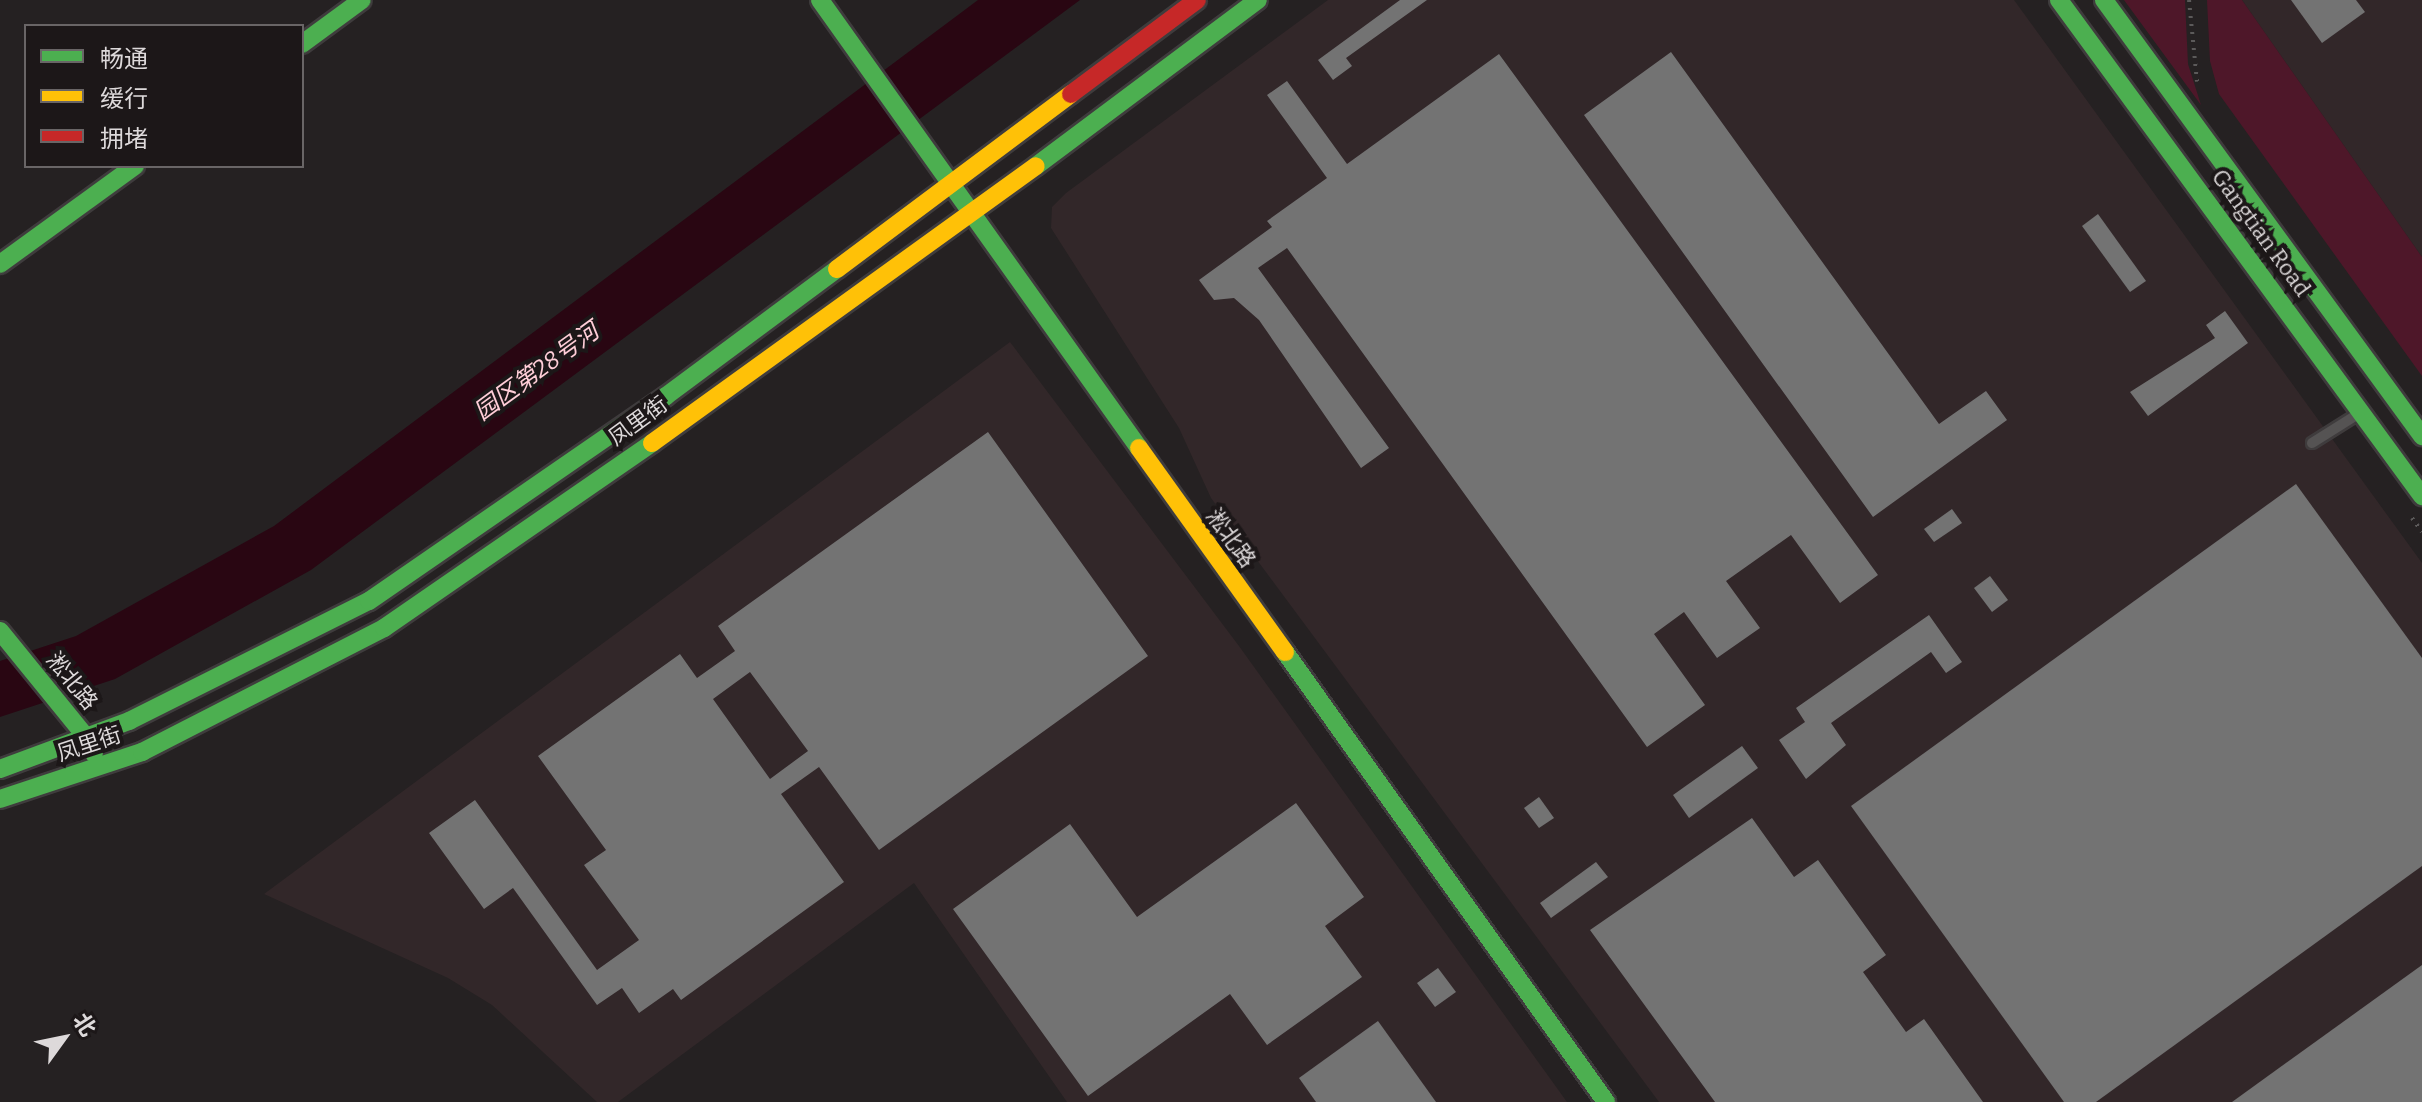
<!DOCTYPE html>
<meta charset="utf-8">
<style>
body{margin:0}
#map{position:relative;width:2422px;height:1102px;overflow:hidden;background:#252122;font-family:Bitter,"Noto Sans SC",serif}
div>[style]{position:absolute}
.built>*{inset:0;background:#322729}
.green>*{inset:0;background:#4e1729}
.water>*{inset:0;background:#290612}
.building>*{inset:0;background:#737373}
.path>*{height:4px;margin-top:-2px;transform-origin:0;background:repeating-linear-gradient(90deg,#5c5a5a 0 2px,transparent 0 8px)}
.roads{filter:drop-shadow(2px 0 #3f3c3d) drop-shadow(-2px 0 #3f3c3d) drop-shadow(0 2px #3f3c3d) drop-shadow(0 -2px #3f3c3d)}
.lane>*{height:10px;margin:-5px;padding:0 5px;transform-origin:5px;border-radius:5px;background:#555353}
.fast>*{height:18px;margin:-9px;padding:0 9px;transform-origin:9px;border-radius:9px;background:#4caf50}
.slow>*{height:18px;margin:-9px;padding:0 9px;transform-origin:9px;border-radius:9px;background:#ffc107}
.jam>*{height:18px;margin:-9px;padding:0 9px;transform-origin:9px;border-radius:9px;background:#c62828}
span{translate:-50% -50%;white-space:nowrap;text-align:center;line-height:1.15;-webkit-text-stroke:8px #1c1718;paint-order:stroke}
.street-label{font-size:22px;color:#ddd9da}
.water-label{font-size:24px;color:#ffced8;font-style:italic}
.legend{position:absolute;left:24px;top:24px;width:280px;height:144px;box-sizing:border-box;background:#1c1718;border:2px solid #696566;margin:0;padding:10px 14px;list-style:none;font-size:24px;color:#ddd9da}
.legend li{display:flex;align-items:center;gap:16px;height:40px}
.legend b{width:40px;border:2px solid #696566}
.north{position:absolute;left:24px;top:998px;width:80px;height:80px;-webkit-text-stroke:6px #1c1718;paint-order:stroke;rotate:57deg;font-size:22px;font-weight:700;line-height:32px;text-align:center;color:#ddd9da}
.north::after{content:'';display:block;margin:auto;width:28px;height:36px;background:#ddd9da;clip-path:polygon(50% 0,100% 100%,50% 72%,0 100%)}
</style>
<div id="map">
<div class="built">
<i style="clip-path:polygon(1328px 0,2014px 0,2422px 563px,2422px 1102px,1659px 1102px,1211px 498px,1179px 428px,1051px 228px,1052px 207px,1066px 193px)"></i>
<i style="clip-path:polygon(2242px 0,2422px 0,2422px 257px)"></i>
<i style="clip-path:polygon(1010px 342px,1239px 646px,1567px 1102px,1067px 1102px,914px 883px,618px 1102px,597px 1102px,492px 1005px,448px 978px,264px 894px)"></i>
</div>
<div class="green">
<i style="clip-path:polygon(2124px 0,2185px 0,2188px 64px,2201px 105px)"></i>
<i style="clip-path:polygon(2207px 0,2242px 0,2422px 257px,2422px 376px,2219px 94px,2210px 61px)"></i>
</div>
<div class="water">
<i style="clip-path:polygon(978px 0,1080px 0,311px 570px,115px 679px,0 717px,0 661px,76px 636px,274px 526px)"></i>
</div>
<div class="building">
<i style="clip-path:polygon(1400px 0,1427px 0,1346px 58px,1352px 66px,1333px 80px,1318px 60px)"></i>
<i style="clip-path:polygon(2291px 0,2356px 0,2365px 12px,2322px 43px)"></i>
<i style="clip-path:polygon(1671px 52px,1939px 424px,1986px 391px,2007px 420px,1873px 517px,1584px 115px)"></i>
<i style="clip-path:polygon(1499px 54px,1878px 575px,1840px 603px,1791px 535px,1726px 581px,1760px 628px,1717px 658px,1684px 612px,1654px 634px,1705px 705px,1647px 747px,1287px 248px,1258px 268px,1389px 448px,1361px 468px,1259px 320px,1234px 298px,1214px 300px,1199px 280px,1272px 227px,1267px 221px,1327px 178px,1267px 95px,1287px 81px,1347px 164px)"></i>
<i style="clip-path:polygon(2098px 214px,2146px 281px,2130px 292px,2082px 226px)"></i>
<i style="clip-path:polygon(2225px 311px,2248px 343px,2148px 416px,2130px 392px,2215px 338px,2206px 325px)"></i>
<i style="clip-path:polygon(evenodd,988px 432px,1148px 656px,879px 850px,819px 767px,781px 794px,844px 882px,681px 1000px,673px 989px,639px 1013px,622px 988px,597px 1005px,513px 888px,484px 909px,429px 833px,475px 800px,597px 970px,639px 940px,584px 865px,606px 850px,538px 756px,680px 654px,697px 678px,735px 651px,718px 626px,988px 432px,750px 672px,808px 751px,770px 779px,713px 699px,750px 672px)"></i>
<i style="clip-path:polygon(2296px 484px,2422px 658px,2422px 866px,2096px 1102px,2064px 1102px,1851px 806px)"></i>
<i style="clip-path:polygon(1952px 509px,1962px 523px,1934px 542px,1924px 529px)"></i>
<i style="clip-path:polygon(1990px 576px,2008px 600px,1992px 612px,1974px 588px)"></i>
<i style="clip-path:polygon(1929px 615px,1962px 662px,1946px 673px,1931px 652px,1831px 723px,1846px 745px,1806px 779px,1779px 740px,1805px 722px,1796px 708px)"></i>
<i style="clip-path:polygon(1742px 746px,1758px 768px,1689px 818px,1673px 795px)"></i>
<i style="clip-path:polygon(1539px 797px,1554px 818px,1539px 828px,1524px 808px)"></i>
<i style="clip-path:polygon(1296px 803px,1364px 897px,1325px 926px,1362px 977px,1267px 1045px,1230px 994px,1088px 1096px,953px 909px,1070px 824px,1137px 917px)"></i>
<i style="clip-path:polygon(1752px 818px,1794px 877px,1818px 860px,1886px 955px,1863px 972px,1906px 1032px,1924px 1019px,1983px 1102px,1715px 1102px,1590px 930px)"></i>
<i style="clip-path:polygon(1596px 862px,1608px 877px,1551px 918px,1540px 903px)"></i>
<i style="clip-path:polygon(2422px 965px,2422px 1102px,2232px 1102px)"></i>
<i style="clip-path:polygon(1438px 968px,1456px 992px,1435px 1007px,1417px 983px)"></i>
<i style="clip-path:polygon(1378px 1021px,1436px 1102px,1316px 1102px,1299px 1078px)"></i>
</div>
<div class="path">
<i style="left:2189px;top:0;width:82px;rotate:84.4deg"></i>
<i style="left:2412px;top:518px;width:17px;rotate:54deg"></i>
</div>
<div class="roads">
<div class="lane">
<i style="left:2312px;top:443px;width:54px;rotate:-32.2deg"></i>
</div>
<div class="fast">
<i style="left:820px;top:0;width:550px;rotate:54.55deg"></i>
<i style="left:2059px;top:0;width:615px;rotate:53.8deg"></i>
<i style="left:2104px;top:0;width:540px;rotate:53.89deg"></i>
<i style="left:302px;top:44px;width:74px;rotate:-36.3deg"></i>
<i style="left:1036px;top:166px;width:277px;rotate:-36.8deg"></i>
<i style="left:0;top:264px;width:167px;rotate:-36deg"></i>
<i style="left:0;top:631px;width:138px;rotate:50.9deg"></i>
<i style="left:87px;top:738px;width:17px;rotate:66deg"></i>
<i style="left:1285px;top:652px;width:553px;rotate:54.5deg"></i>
<i style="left:0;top:769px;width:138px;rotate:-20.4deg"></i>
<i style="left:129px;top:721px;width:268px;rotate:-26.6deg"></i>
<i style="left:369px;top:601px;width:361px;rotate:-34.6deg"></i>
<i style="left:666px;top:396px;width:213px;rotate:-36.6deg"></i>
<i style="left:0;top:799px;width:150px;rotate:-18.3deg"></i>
<i style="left:142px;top:752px;width:272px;rotate:-27.1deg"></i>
<i style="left:384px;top:628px;width:326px;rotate:-34.6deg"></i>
</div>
<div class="slow">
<i style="left:837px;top:269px;width:292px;rotate:-36.8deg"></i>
<i style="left:652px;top:443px;width:473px;rotate:-35.8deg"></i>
<i style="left:1139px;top:448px;width:251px;rotate:54.4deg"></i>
</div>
<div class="jam">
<i style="left:1071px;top:94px;width:157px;rotate:-36.7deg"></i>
</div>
</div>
<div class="street-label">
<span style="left:2261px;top:233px;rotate:54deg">Gangtian Road</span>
<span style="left:638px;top:421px;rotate:-36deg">凤里街</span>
<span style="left:1231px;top:538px;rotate:54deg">淞北路</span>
<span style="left:72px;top:681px;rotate:51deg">淞北路</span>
<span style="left:89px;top:744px;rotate:-18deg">凤里街</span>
</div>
<div class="water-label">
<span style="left:537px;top:372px;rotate:-36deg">园区第28号河</span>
</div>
<ul class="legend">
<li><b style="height:10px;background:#4caf50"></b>畅通</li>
<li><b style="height:10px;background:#ffc107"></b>缓行</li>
<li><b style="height:10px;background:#c62828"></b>拥堵</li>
</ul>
<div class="north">北</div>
</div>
